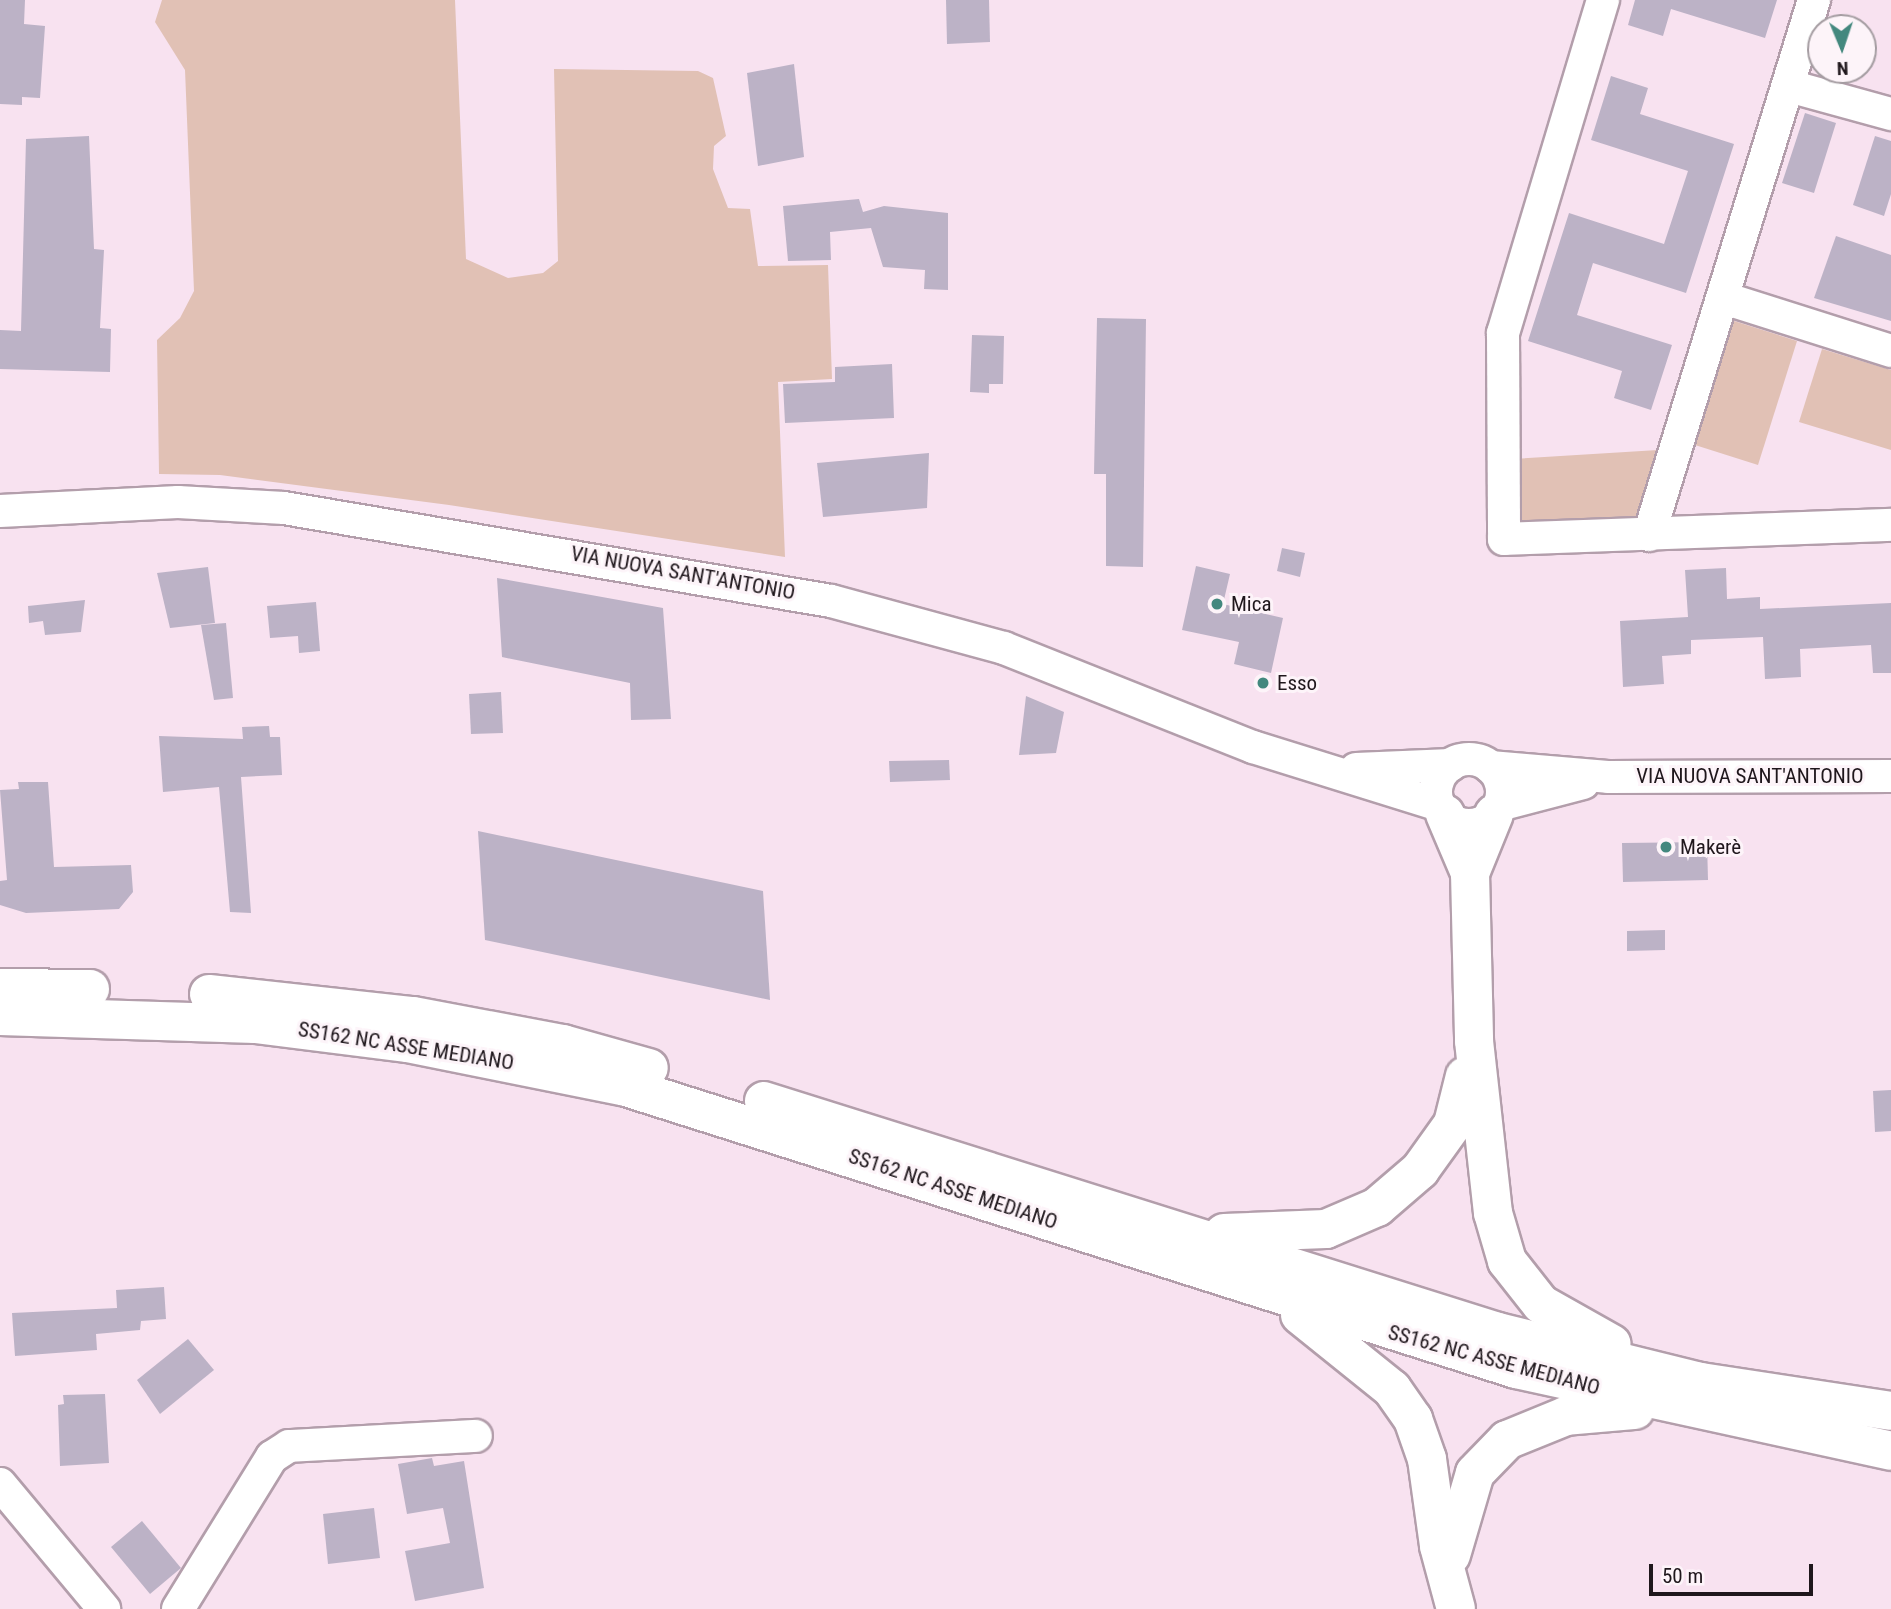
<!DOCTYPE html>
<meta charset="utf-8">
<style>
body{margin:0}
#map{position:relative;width:1891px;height:1609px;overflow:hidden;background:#f8e2f0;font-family:"Roboto Condensed",sans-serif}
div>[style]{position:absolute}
.green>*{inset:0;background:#e1c1b5}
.building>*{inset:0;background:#bcb2c6}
.roads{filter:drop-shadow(2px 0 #b39eab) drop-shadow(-2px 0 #b39eab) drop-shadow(0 2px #b39eab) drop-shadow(0 -2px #b39eab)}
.minor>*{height:32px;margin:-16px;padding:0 16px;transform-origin:16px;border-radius:16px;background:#fff}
.minor>.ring{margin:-16px;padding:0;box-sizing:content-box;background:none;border:32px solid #fff;border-radius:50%}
.highway>*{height:38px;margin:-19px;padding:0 19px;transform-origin:19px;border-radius:19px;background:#fff}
.dots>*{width:19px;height:19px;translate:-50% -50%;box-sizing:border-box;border:4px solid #fdf4f9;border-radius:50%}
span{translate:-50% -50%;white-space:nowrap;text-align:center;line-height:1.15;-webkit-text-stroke:6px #fdf4f9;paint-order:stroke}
.street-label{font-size:21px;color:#1f171c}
.poi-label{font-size:21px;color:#1f171c}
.left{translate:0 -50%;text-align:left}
.north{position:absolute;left:1807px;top:14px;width:70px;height:70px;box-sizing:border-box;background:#fdf4f9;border:2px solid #a49ca1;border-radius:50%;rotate:178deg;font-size:19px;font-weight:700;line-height:28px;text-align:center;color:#1f171c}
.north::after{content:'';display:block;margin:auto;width:24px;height:32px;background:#43887e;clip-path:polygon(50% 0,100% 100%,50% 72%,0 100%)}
.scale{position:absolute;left:1649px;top:1564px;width:164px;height:32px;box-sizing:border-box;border:4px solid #1f171c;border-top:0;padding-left:9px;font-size:21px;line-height:24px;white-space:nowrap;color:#1f171c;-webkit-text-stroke:5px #fdf4f9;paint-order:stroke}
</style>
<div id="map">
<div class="green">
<i style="clip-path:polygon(162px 0,455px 0,466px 259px,508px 278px,543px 273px,558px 261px,554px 69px,698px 71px,713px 78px,726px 136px,714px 146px,713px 169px,728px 208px,750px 209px,758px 266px,828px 265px,832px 379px,778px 382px,785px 557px,449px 505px,220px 475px,159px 474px,157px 340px,180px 318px,194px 291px,185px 70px,155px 22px)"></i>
<i style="clip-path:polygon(1734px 321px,1797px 341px,1758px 465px,1695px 445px)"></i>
<i style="clip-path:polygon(1822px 349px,1891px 370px,1891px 450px,1799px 422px)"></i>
<i style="clip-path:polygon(1658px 450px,1639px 516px,1516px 523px,1513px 459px)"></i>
</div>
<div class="building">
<i style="clip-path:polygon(0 0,25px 0,24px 24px,45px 26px,40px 98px,22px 97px,22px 105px,0 104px)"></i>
<i style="clip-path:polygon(946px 0,989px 0,990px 42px,947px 44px)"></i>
<i style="clip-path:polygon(1635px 0,1777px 0,1765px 38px,1671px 9px,1663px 36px,1628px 25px)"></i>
<i style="clip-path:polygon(794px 64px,804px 157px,758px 166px,747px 73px)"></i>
<i style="clip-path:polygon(1611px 76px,1648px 88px,1640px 114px,1734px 144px,1686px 293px,1593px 263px,1577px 315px,1672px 345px,1651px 410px,1614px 398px,1622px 371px,1528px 341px,1569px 213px,1664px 244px,1688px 171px,1591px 140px)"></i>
<i style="clip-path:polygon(1805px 113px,1836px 123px,1814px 193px,1782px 183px)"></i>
<i style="clip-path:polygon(89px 136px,94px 249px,104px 250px,100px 328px,111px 329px,110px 372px,0 369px,0 330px,21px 331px,26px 139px)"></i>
<i style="clip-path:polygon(1875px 136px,1891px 141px,1891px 194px,1884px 216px,1853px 205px)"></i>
<i style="clip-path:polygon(859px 199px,863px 212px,884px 206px,948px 213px,948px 290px,924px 289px,925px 270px,883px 267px,871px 228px,830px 232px,831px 260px,788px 261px,783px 206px)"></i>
<i style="clip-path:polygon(1836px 236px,1891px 255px,1891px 321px,1814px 298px)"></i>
<i style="clip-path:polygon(1097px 318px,1146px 319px,1143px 567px,1106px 566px,1106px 474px,1094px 474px)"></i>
<i style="clip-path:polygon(972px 335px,1004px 336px,1003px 384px,989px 384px,989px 393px,970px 392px)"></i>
<i style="clip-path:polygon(892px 364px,894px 418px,785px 423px,783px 384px,835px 382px,835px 367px)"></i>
<i style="clip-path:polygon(929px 453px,927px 508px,823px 517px,817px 463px)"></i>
<i style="clip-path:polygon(1282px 548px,1305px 553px,1300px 577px,1277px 571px)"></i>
<i style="clip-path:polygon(1196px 566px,1230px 574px,1223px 604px,1283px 618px,1271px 673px,1234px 664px,1239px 642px,1182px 630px)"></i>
<i style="clip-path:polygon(208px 567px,215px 623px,170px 628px,157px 573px)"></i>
<i style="clip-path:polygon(1726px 568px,1727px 599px,1760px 597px,1760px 609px,1891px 603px,1891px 673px,1873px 673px,1871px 645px,1800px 649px,1801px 677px,1765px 679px,1763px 637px,1691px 640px,1691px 654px,1662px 656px,1664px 684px,1623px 687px,1620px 621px,1688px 617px,1685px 570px)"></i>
<i style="clip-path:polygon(497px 578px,663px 608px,671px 719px,631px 720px,630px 683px,502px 657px)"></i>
<i style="clip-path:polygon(85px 600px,81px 632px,45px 635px,43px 621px,29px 623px,28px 606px)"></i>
<i style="clip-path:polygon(316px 602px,320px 651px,299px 653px,298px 636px,270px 638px,267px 606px)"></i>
<i style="clip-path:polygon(226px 623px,233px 698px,214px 700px,201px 625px)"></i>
<i style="clip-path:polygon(501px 692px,503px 733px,471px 734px,469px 694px)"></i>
<i style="clip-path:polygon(1026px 696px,1064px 712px,1056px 753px,1019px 755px)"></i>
<i style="clip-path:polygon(269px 726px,270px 737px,280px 737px,282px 775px,241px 777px,251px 913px,230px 912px,219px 787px,163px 792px,159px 736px,243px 739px,242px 727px)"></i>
<i style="clip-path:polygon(949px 760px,950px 780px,890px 782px,889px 761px)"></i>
<i style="clip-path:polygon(18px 782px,48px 782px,54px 867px,131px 865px,133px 892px,119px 909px,26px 913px,0 905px,0 881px,7px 880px,0 790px,19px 789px)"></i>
<i style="clip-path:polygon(478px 831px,763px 891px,770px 1000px,485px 940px)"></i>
<i style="clip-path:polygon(1707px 842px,1708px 880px,1623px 882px,1622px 843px)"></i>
<i style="clip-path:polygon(1665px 930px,1665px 950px,1627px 951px,1627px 931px)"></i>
<i style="clip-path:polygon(1891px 1090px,1891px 1131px,1875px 1132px,1873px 1091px)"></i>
<i style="clip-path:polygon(164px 1287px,166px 1319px,141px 1321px,140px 1330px,96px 1334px,97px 1350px,15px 1356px,12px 1313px,117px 1308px,116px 1290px)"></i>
<i style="clip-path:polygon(188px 1339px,214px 1370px,160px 1414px,137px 1380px)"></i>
<i style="clip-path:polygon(105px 1394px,109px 1463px,60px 1466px,58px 1405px,64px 1404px,63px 1395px)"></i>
<i style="clip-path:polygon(432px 1458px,434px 1466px,464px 1461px,484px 1588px,415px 1601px,405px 1551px,450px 1543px,443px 1508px,407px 1514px,398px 1464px)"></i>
<i style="clip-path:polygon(374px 1508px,380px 1558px,328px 1564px,323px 1514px)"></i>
<i style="clip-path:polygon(142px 1521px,181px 1568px,150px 1594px,111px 1547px)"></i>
</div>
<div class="roads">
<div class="minor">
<i style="left:1603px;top:0;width:348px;rotate:106.7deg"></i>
<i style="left:1503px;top:333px;width:206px;rotate:89.7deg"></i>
<i style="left:1504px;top:539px;width:387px;rotate:-2.1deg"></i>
<i style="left:1789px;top:86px;width:106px;rotate:15.4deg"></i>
<i style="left:1724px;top:298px;width:175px;rotate:17.6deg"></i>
<i style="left:0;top:511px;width:178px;rotate:-2.9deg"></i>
<i style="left:178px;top:502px;width:106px;rotate:3.2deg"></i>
<i style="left:284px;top:508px;width:555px;rotate:9.65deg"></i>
<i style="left:831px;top:601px;width:179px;rotate:15.2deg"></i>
<i style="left:1004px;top:648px;width:268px;rotate:21.7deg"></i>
<i style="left:1253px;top:747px;width:195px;rotate:17.3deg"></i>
<i style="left:1649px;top:535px;width:560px;rotate:-72.86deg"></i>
<i class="ring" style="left:1436px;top:759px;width:34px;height:34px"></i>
<i style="left:1490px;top:767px;width:118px;rotate:4.8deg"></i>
<i style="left:1608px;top:777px;width:283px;rotate:-0.2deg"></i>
<i style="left:1356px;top:769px;width:95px;rotate:-2.4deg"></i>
<i style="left:1499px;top:805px;width:87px;rotate:-14.7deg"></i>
<i style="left:0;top:1484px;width:163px;rotate:50.2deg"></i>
<i style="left:178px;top:1609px;width:179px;rotate:-58.3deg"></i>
<i style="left:272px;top:1457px;width:20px;rotate:-33deg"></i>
<i style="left:289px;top:1446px;width:187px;rotate:-3.1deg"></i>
</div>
<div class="highway">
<i style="left:1445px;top:814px;width:64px;rotate:67deg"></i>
<i style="left:1494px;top:814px;width:64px;rotate:112.1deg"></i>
<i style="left:1470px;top:873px;width:168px;rotate:88.6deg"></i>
<i style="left:1474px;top:1041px;width:173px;rotate:83.7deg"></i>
<i style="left:1493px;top:1213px;width:50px;rotate:73.7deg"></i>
<i style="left:1507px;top:1261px;width:55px;rotate:51.7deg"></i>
<i style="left:1541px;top:1304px;width:81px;rotate:29.4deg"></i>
<i style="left:0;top:988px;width:90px;rotate:0.6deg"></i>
<i style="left:209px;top:994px;width:205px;rotate:6.2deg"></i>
<i style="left:413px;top:1016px;width:153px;rotate:10.6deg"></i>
<i style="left:563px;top:1044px;width:89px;rotate:15.6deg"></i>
<i style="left:0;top:1016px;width:255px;rotate:1.8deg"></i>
<i style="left:255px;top:1024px;width:154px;rotate:7.1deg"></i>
<i style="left:408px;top:1043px;width:222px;rotate:11.4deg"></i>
<i style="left:626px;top:1087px;width:934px;rotate:17.58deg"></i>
<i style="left:1516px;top:1369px;width:384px;rotate:12.3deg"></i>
<i style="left:764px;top:1101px;width:769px;rotate:17.47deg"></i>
<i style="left:1498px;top:1332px;width:208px;rotate:13.9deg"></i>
<i style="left:1700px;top:1382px;width:193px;rotate:8.6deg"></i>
<i style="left:1224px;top:1233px;width:102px;rotate:-2.2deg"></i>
<i style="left:1326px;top:1229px;width:56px;rotate:-23.3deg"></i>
<i style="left:1377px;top:1207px;width:57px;rotate:-40.7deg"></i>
<i style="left:1420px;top:1170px;width:57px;rotate:-54.3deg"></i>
<i style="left:1453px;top:1124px;width:49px;rotate:-76deg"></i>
<i style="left:1300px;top:1315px;width:118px;rotate:38.8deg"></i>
<i style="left:1392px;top:1389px;width:37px;rotate:55deg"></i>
<i style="left:1413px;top:1419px;width:42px;rotate:70.7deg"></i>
<i style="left:1427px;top:1459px;width:88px;rotate:82.1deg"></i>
<i style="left:1439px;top:1546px;width:65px;rotate:74.9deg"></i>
<i style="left:1451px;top:1555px;width:85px;rotate:-73.7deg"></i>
<i style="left:1475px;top:1473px;width:46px;rotate:-45.9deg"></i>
<i style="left:1507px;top:1440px;width:64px;rotate:-22.1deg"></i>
<i style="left:1566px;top:1416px;width:69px;rotate:-5deg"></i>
</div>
</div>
<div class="dots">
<i style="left:1217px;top:604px;background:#43887e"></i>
<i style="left:1263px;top:683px;background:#43887e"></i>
<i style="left:1666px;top:847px;background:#43887e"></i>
</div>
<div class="street-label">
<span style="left:683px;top:573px;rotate:10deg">VIA NUOVA SANT'ANTONIO</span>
<span style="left:1750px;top:776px">VIA NUOVA SANT'ANTONIO</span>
<span style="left:406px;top:1046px;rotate:9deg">SS162 NC ASSE MEDIANO</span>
<span style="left:953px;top:1189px;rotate:18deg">SS162 NC ASSE MEDIANO</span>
<span style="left:1494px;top:1360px;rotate:15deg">SS162 NC ASSE MEDIANO</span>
</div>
<div class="poi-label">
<span class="left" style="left:1231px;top:604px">Mica</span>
<span class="left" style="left:1277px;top:683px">Esso</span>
<span class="left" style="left:1680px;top:847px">Makerè</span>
</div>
<div class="north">N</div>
<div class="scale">50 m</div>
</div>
